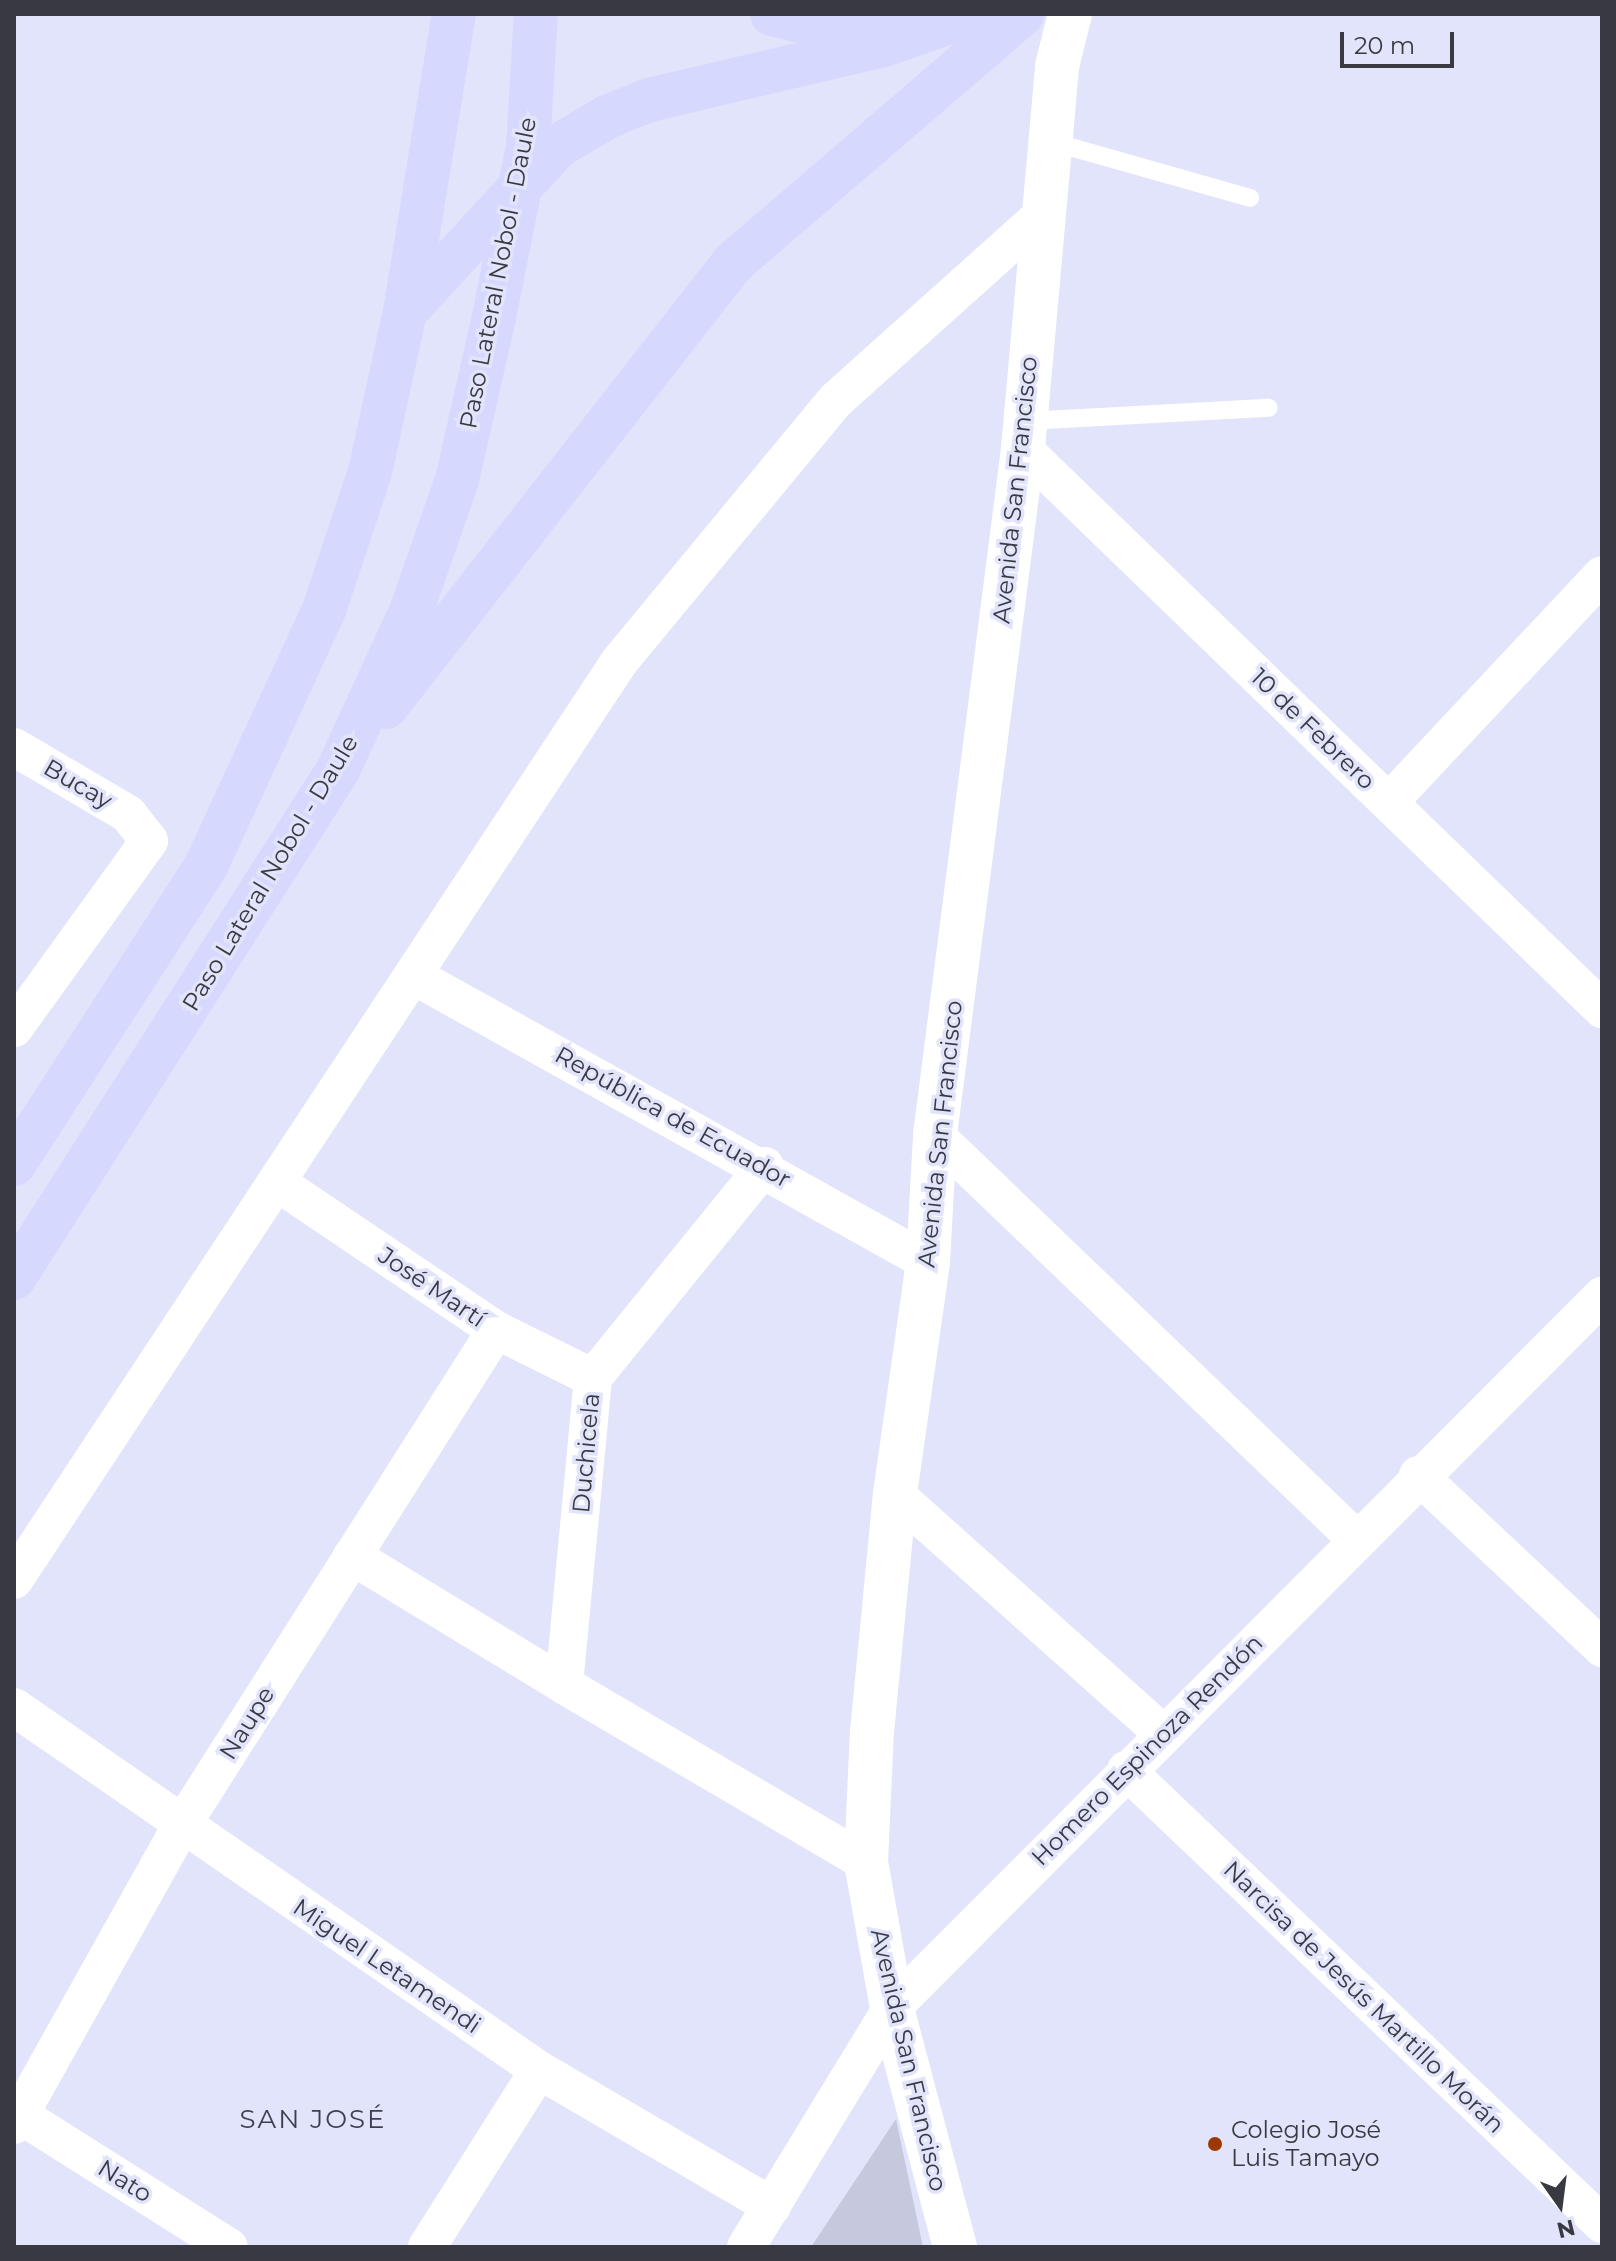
<!DOCTYPE html>
<meta charset="utf-8">
<style>
body{margin:0}
#map{position:relative;width:1616px;height:2261px;overflow:hidden;background:#e1e4fa;font-family:Montserrat,sans-serif}
div>[style]{position:absolute}
.building>*{inset:0;background:#c6c8de}
.service>*{height:18px;margin:-9px;padding:0 9px;transform-origin:9px;border-radius:9px;background:#fff}
.minor>*{height:38px;margin:-19px;padding:0 19px;transform-origin:19px;border-radius:19px;background:#fff}
.tertiary>*{height:44px;margin:-22px;padding:0 22px;transform-origin:22px;border-radius:22px;background:#fff}
.primary>*{height:44px;margin:-22px;padding:0 22px;transform-origin:22px;border-radius:22px;background:#d6d9fd}
.dots>*{width:22px;height:22px;translate:-50% -50%;box-sizing:border-box;border:4px solid #e1e4fa;border-radius:50%}
span{translate:-50% -50%;white-space:nowrap;text-align:center;line-height:1.15;-webkit-text-stroke:7px #e1e4fa;paint-order:stroke}
.street-label{font-size:24px;color:#383941}
.poi-label{font-size:24px;color:#383941}
.left{translate:0 -50%;text-align:left}
.neighbourhood-label{font-size:26px;color:#3e3f51;letter-spacing:2px}
.frame{position:absolute;inset:0;border:16px solid #383941;pointer-events:none}
.north{position:absolute;left:1520px;top:2165px;width:80px;height:80px;-webkit-text-stroke:6px #e1e4fa;paint-order:stroke;rotate:166deg;font-size:22px;font-weight:700;line-height:32px;text-align:center;color:#383941}
.north::after{content:'';display:block;margin:auto;width:28px;height:36px;background:#383941;clip-path:polygon(50% 0,100% 100%,50% 72%,0 100%)}
.scale{position:absolute;left:1340px;top:32px;width:114px;height:36px;box-sizing:border-box;border:4px solid #383941;border-top:0;padding-left:10px;font-size:24px;line-height:28px;white-space:nowrap;color:#383941;-webkit-text-stroke:6px #e1e4fa;paint-order:stroke}
</style>
<div id="map">
<div class="building">
<i style="clip-path:polygon(896px 2119px,923px 2247px,811px 2247px)"></i>
</div>
<div class="service">
<i style="left:1049px;top:141px;width:209px;rotate:15.8deg"></i>
<i style="left:1026px;top:421px;width:243px;rotate:-3.1deg"></i>
</div>
<div class="minor">
<i style="left:1023px;top:449px;width:806px;rotate:44.04deg"></i>
<i style="left:14px;top:747px;width:132px;rotate:30.4deg"></i>
<i style="left:128px;top:814px;width:34px;rotate:52deg"></i>
<i style="left:149px;top:841px;width:231px;rotate:125.8deg"></i>
<i style="left:1389px;top:802px;width:311px;rotate:-46.8deg"></i>
<i style="left:416px;top:977px;width:586px;rotate:29.1deg"></i>
<i style="left:935px;top:1135px;width:582px;rotate:43.82deg"></i>
<i style="left:765px;top:1166px;width:273px;rotate:129.1deg"></i>
<i style="left:593px;top:1378px;width:308px;rotate:95.4deg"></i>
<i style="left:564px;top:1685px;width:350px;rotate:30.4deg"></i>
<i style="left:278px;top:1183px;width:263px;rotate:34deg"></i>
<i style="left:496px;top:1330px;width:108px;rotate:26.3deg"></i>
<i style="left:1418px;top:1475px;width:253px;rotate:43.2deg"></i>
<i style="left:895px;top:1494px;width:360px;rotate:41.8deg"></i>
<i style="left:352px;top:1556px;width:248px;rotate:31.3deg"></i>
<i style="left:14px;top:1580px;width:1099px;rotate:-56.61deg"></i>
<i style="left:619px;top:662px;width:340px;rotate:-50.4deg"></i>
<i style="left:836px;top:400px;width:275px;rotate:-41.9deg"></i>
<i style="left:14px;top:1707px;width:638px;rotate:34.66deg"></i>
<i style="left:539px;top:2070px;width:270px;rotate:30.3deg"></i>
<i style="left:1126px;top:1770px;width:658px;rotate:43.64deg"></i>
<i style="left:20px;top:2115px;width:247px;rotate:32.3deg"></i>
<i style="left:14px;top:2125px;width:344px;rotate:-60.8deg"></i>
<i style="left:182px;top:1825px;width:586px;rotate:-57.61deg"></i>
<i style="left:427px;top:2247px;width:209px;rotate:-57.7deg"></i>
<i style="left:746px;top:2247px;width:280px;rotate:-58.6deg"></i>
<i style="left:892px;top:2008px;width:1006px;rotate:-45.08deg"></i>
</div>
<div class="tertiary">
<i style="left:955px;top:2247px;width:247px;rotate:-104.8deg"></i>
<i style="left:892px;top:2008px;width:148px;rotate:-100.1deg"></i>
<i style="left:866px;top:1862px;width:130px;rotate:-87.4deg"></i>
<i style="left:872px;top:1732px;width:239px;rotate:-84.5deg"></i>
<i style="left:895px;top:1494px;width:234px;rotate:-81.9deg"></i>
<i style="left:928px;top:1262px;width:127px;rotate:-86.8deg"></i>
<i style="left:935px;top:1135px;width:692px;rotate:-82.69deg"></i>
<i style="left:1023px;top:449px;width:385px;rotate:-84.9deg"></i>
<i style="left:1057px;top:66px;width:54px;rotate:-76deg"></i>
</div>
<div class="primary">
<i style="left:772px;top:14px;width:48px;rotate:13.2deg"></i>
<i style="left:819px;top:25px;width:76px;rotate:3.8deg"></i>
<i style="left:405px;top:312px;width:226px;rotate:-47.3deg"></i>
<i style="left:558px;top:146px;width:57px;rotate:-30.6deg"></i>
<i style="left:607px;top:117px;width:45px;rotate:-22deg"></i>
<i style="left:649px;top:100px;width:241px;rotate:-13.2deg"></i>
<i style="left:884px;top:45px;width:94px;rotate:-19.2deg"></i>
<i style="left:386px;top:707px;width:564px;rotate:-51.99deg"></i>
<i style="left:733px;top:263px;width:381px;rotate:-40.7deg"></i>
<i style="left:14px;top:1164px;width:357px;rotate:-57.2deg"></i>
<i style="left:207px;top:864px;width:280px;rotate:-65.3deg"></i>
<i style="left:324px;top:610px;width:145px;rotate:-71.6deg"></i>
<i style="left:370px;top:472px;width:164px;rotate:-77.7deg"></i>
<i style="left:405px;top:312px;width:302px;rotate:-80.7deg"></i>
<i style="left:14px;top:1278px;width:603px;rotate:-57.47deg"></i>
<i style="left:338px;top:770px;width:177px;rotate:-65.3deg"></i>
<i style="left:412px;top:609px;width:137px;rotate:-70.8deg"></i>
<i style="left:457px;top:480px;width:167px;rotate:-77.2deg"></i>
<i style="left:494px;top:317px;width:173px;rotate:-78.7deg"></i>
<i style="left:528px;top:147px;width:133px;rotate:-86.6deg"></i>
</div>
<div class="dots">
<i style="left:1215px;top:2144px;background:#9c3900"></i>
</div>
<div class="street-label">
<span style="left:498px;top:273px;rotate:-79deg">Paso Lateral Nobol - Daule</span>
<span style="left:1015px;top:490px;rotate:-84deg">Avenida San Francisco</span>
<span style="left:1313px;top:729px;rotate:44deg">10 de Febrero</span>
<span style="left:78px;top:784px;rotate:30deg">Bucay</span>
<span style="left:270px;top:873px;rotate:-59deg">Paso Lateral Nobol - Daule</span>
<span style="left:673px;top:1117px;rotate:29deg">República de Ecuador</span>
<span style="left:940px;top:1134px;rotate:-84deg">Avenida San Francisco</span>
<span style="left:432px;top:1287px;rotate:34deg">José Martí</span>
<span style="left:586px;top:1453px;rotate:-85deg">Duchicela</span>
<span style="left:247px;top:1723px;rotate:-58deg">Naupe</span>
<span style="left:1147px;top:1750px;rotate:-45deg">Homero Espinoza Rendón</span>
<span style="left:387px;top:1966px;rotate:34deg">Miguel Letamendi</span>
<span style="left:1364px;top:1997px;rotate:44deg">Narcisa de Jesús Martillo Morán</span>
<span style="left:909px;top:2060px;rotate:77deg">Avenida San Francisco</span>
<span style="left:125px;top:2181px;rotate:32deg">Nato</span>
</div>
<div class="poi-label">
<span class="left" style="left:1231px;top:2144px">Colegio José<br>Luis Tamayo</span>
</div>
<div class="neighbourhood-label">
<span style="left:313px;top:2120px">SAN JOSÉ</span>
</div>
<div class="frame"></div>
<div class="north">N</div>
<div class="scale">20 m</div>
</div>
